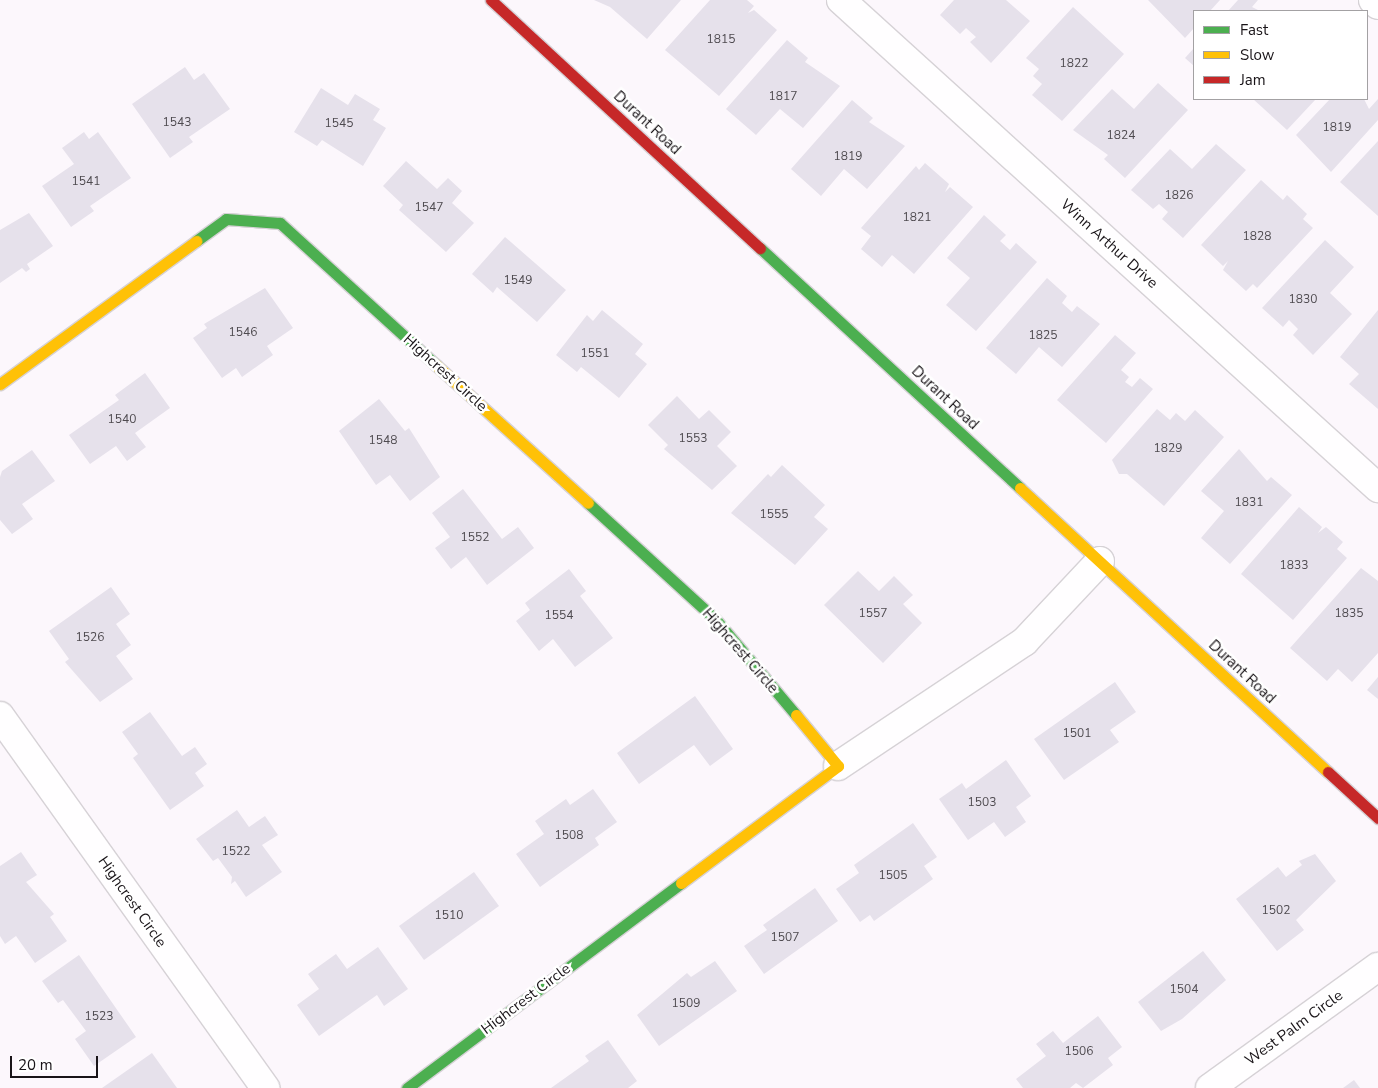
<!DOCTYPE html>
<style>
body{margin:0}
#map{position:relative;width:1378px;height:1088px;overflow:hidden;background:#fcf7fc;font-family:"Nunito Sans",sans-serif}
div>[style]{position:absolute}
.building>*{inset:0;background:#e6e1eb}
.roads{filter:drop-shadow(1px 0 #d6d2d6) drop-shadow(-1px 0 #d6d2d6) drop-shadow(0 1px #d6d2d6) drop-shadow(0 -1px #d6d2d6)}
.street>*{height:28px;margin:-14px;padding:0 14px;transform-origin:14px;border-radius:14px;background:#fffeff}
.fast>*{height:11px;margin:-5.5px;padding:0 5.5px;transform-origin:5.5px;border-radius:5.5px;background:#4caf50}
.slow>*{height:11px;margin:-5.5px;padding:0 5.5px;transform-origin:5.5px;border-radius:5.5px;background:#ffc107}
.jam>*{height:11px;margin:-5.5px;padding:0 5.5px;transform-origin:5.5px;border-radius:5.5px;background:#c62828}
span{translate:-50% -50%;white-space:nowrap;text-align:center;line-height:1.15;-webkit-text-stroke:5px #fff;paint-order:stroke}
.number-label{font-size:12px;color:#4e4a4f}
.number-label span{-webkit-text-stroke-width:0}
.street-label{font-size:15px;color:#191418}
.legend{position:absolute;left:1193px;top:10px;width:175px;height:90px;box-sizing:border-box;background:#fff;border:1px solid #a3a1a3;margin:0;padding:6px 9px;list-style:none;font-size:15px;color:#191418}
.legend li{display:flex;align-items:center;gap:10px;height:25px}
.legend b{width:25px;border:1px solid #a3a1a3}
.scale{position:absolute;left:10px;top:1056px;width:88px;height:22px;box-sizing:border-box;border:2px solid #191418;border-top:0;padding-left:6px;font-size:15px;line-height:18px;white-space:nowrap;color:#191418;-webkit-text-stroke:4px #fff;paint-order:stroke}
</style>
<div id="map">
<div class="building">
<i style="clip-path:polygon(594px 0,681px 0,647px 39px,610px 7px)"></i>
<i style="clip-path:polygon(710px 0,747px 0,754px 6px,748px 13px,754px 10px,777px 30px,719px 96px,665px 50px)"></i>
<i style="clip-path:polygon(954px 0,1006px 0,1030px 21px,991px 63px,970px 42px,976px 37px,966px 28px,960px 34px,940px 15px)"></i>
<i style="clip-path:polygon(1148px 0,1220px 0,1210px 11px,1194px 11px,1194px 28px,1185px 38px)"></i>
<i style="clip-path:polygon(1238px 0,1258px 0,1252px 7px,1260px 11px,1228px 11px)"></i>
<i style="clip-path:polygon(1073px 7px,1124px 54px,1062px 121px,1032px 95px,1042px 84px,1033px 76px,1039px 69px,1026px 58px)"></i>
<i style="clip-path:polygon(787px 40px,808px 58px,805px 62px,840px 86px,803px 128px,780px 109px,756px 135px,726px 109px)"></i>
<i style="clip-path:polygon(1194px 48px,1194px 66px,1185px 58px)"></i>
<i style="clip-path:polygon(185px 67px,194px 80px,204px 73px,230px 109px,189px 137px,193px 142px,170px 158px,132px 104px)"></i>
<i style="clip-path:polygon(1158px 83px,1188px 110px,1125px 178px,1104px 159px,1108px 155px,1073px 130px,1112px 89px,1134px 109px)"></i>
<i style="clip-path:polygon(321px 88px,348px 105px,355px 94px,380px 109px,373px 120px,386px 128px,363px 166px,322px 140px,317px 146px,294px 132px)"></i>
<i style="clip-path:polygon(1253px 99px,1316px 99px,1287px 130px)"></i>
<i style="clip-path:polygon(1330px 99px,1364px 99px,1369px 109px,1378px 99px,1378px 120px,1331px 172px,1296px 135px)"></i>
<i style="clip-path:polygon(852px 100px,873px 118px,869px 122px,905px 146px,867px 189px,844px 169px,821px 196px,791px 169px)"></i>
<i style="clip-path:polygon(84px 132px,89px 139px,98px 132px,131px 178px,90px 206px,94px 211px,71px 227px,42px 186px,74px 164px,62px 148px)"></i>
<i style="clip-path:polygon(1378px 141px,1378px 216px,1340px 182px)"></i>
<i style="clip-path:polygon(1216px 144px,1246px 170px,1183px 238px,1162px 219px,1168px 212px,1159px 204px,1153px 209px,1131px 190px,1170px 149px,1192px 169px)"></i>
<i style="clip-path:polygon(406px 161px,437px 189px,448px 178px,462px 191px,452px 203px,474px 223px,446px 252px,399px 210px,403px 205px,383px 186px)"></i>
<i style="clip-path:polygon(925px 163px,949px 184px,945px 192px,950px 187px,973px 207px,914px 274px,892px 255px,882px 267px,861px 249px,871px 236px,861px 228px,916px 166px,919px 170px)"></i>
<i style="clip-path:polygon(1261px 180px,1283px 200px,1287px 195px,1307px 214px,1303px 219px,1313px 228px,1257px 288px,1253px 284px,1246px 291px,1223px 270px,1228px 261px,1223px 266px,1201px 245px)"></i>
<i style="clip-path:polygon(29px 213px,53px 246px,27px 264px,30px 269px,26px 272px,22px 268px,0 283px,0 230px)"></i>
<i style="clip-path:polygon(984px 215px,1006px 235px,1000px 241px,1010px 250px,1016px 243px,1037px 262px,976px 331px,946px 305px,970px 278px,947px 258px)"></i>
<i style="clip-path:polygon(505px 237px,566px 290px,537px 322px,497px 287px,493px 293px,472px 274px)"></i>
<i style="clip-path:polygon(1325px 240px,1354px 267px,1330px 293px,1352px 314px,1313px 355px,1293px 335px,1298px 329px,1289px 320px,1283px 327px,1262px 308px)"></i>
<i style="clip-path:polygon(1047px 278px,1067px 296px,1062px 303px,1072px 312px,1077px 306px,1100px 324px,1062px 367px,1039px 347px,1016px 374px,986px 348px)"></i>
<i style="clip-path:polygon(265px 288px,293px 328px,267px 346px,273px 355px,242px 377px,236px 368px,222px 378px,193px 338px,207px 328px,204px 324px)"></i>
<i style="clip-path:polygon(602px 310px,643px 344px,635px 354px,647px 364px,619px 398px,581px 367px,577px 372px,556px 355px,587px 315px,593px 321px)"></i>
<i style="clip-path:polygon(1378px 310px,1378px 409px,1349px 384px,1359px 374px,1340px 357px)"></i>
<i style="clip-path:polygon(1115px 335px,1136px 353px,1121px 370px,1129px 377px,1125px 382px,1132px 387px,1140px 378px,1153px 389px,1106px 443px,1057px 400px)"></i>
<i style="clip-path:polygon(145px 373px,170px 408px,135px 433px,146px 447px,127px 461px,116px 446px,90px 464px,69px 435px,119px 400px,115px 395px)"></i>
<i style="clip-path:polygon(677px 396px,699px 419px,709px 410px,731px 432px,717px 446px,737px 466px,712px 490px,664px 449px,668px 445px,648px 425px)"></i>
<i style="clip-path:polygon(379px 399px,405px 431px,409px 428px,440px 477px,410px 501px,390px 475px,376px 485px,339px 431px)"></i>
<i style="clip-path:polygon(1157px 409px,1170px 420px,1176px 413px,1185px 421px,1195px 410px,1224px 437px,1164px 506px,1127px 474px,1119px 474px,1112px 460px)"></i>
<i style="clip-path:polygon(1239px 449px,1267px 481px,1271px 477px,1292px 495px,1230px 564px,1201px 538px,1224px 511px,1201px 491px)"></i>
<i style="clip-path:polygon(32px 450px,55px 481px,22px 504px,33px 519px,12px 534px,0 520px,0 477px,2px 471px)"></i>
<i style="clip-path:polygon(782px 465px,825px 505px,814px 517px,828px 529px,795px 565px,731px 513px,768px 474px,771px 477px)"></i>
<i style="clip-path:polygon(463px 489px,502px 539px,518px 527px,534px 548px,487px 585px,466px 557px,451px 569px,435px 548px,450px 537px,432px 513px)"></i>
<i style="clip-path:polygon(1299px 507px,1322px 527px,1318px 533px,1326px 527px,1343px 542px,1337px 549px,1347px 558px,1293px 620px,1241px 574px)"></i>
<i style="clip-path:polygon(1361px 568px,1378px 581px,1378px 653px,1352px 682px,1338px 669px,1327px 681px,1290px 648px)"></i>
<i style="clip-path:polygon(569px 569px,586px 591px,580px 596px,613px 638px,575px 667px,553px 639px,539px 651px,516px 621px,530px 610px,525px 603px)"></i>
<i style="clip-path:polygon(858px 571px,879px 591px,894px 576px,913px 595px,903px 604px,922px 623px,883px 663px,824px 605px)"></i>
<i style="clip-path:polygon(111px 587px,130px 614px,116px 624px,131px 645px,116px 656px,133px 679px,100px 702px,65px 662px,69px 659px,49px 631px)"></i>
<i style="clip-path:polygon(1378px 677px,1378px 699px,1367px 690px)"></i>
<i style="clip-path:polygon(1115px 682px,1136px 712px,1110px 730px,1119px 742px,1064px 780px,1034px 739px)"></i>
<i style="clip-path:polygon(695px 696px,733px 749px,710px 766px,694px 745px,639px 784px,617px 753px)"></i>
<i style="clip-path:polygon(150px 712px,182px 756px,195px 747px,207px 764px,195px 773px,204px 786px,170px 810px,133px 758px,138px 754px,122px 732px)"></i>
<i style="clip-path:polygon(1006px 760px,1031px 796px,1016px 807px,1026px 822px,1005px 837px,994px 822px,968px 840px,939px 799px,962px 783px,966px 789px)"></i>
<i style="clip-path:polygon(593px 789px,617px 822px,595px 838px,599px 845px,540px 887px,516px 854px,544px 834px,535px 821px,566px 799px,570px 805px)"></i>
<i style="clip-path:polygon(237px 810px,249px 827px,265px 816px,278px 835px,262px 845px,282px 872px,246px 897px,235px 881px,231px 884px,232px 877px,218px 858px,213px 861px,196px 839px)"></i>
<i style="clip-path:polygon(913px 823px,937px 857px,924px 866px,933px 879px,874px 921px,870px 915px,860px 922px,836px 889px,859px 873px,854px 865px)"></i>
<i style="clip-path:polygon(21px 852px,37px 875px,26px 882px,54px 914px,50px 917px,67px 941px,35px 963px,16px 936px,5px 944px,0 936px,0 866px)"></i>
<i style="clip-path:polygon(1315px 854px,1336px 881px,1296px 920px,1304px 930px,1277px 951px,1236px 899px,1278px 867px,1286px 877px,1302px 865px,1299px 861px)"></i>
<i style="clip-path:polygon(474px 872px,499px 906px,424px 960px,399px 926px)"></i>
<i style="clip-path:polygon(815px 888px,838px 921px,764px 974px,744px 946px,767px 930px,763px 925px)"></i>
<i style="clip-path:polygon(378px 947px,408px 989px,384px 1006px,377px 995px,319px 1036px,297px 1005px,319px 989px,308px 974px,336px 954px,347px 969px)"></i>
<i style="clip-path:polygon(1203px 951px,1226px 980px,1182px 1019px,1161px 1031px,1138px 1002px)"></i>
<i style="clip-path:polygon(79px 955px,136px 1037px,94px 1066px,75px 1039px,86px 1031px,63px 1000px,58px 1003px,42px 981px)"></i>
<i style="clip-path:polygon(715px 961px,737px 991px,659px 1046px,637px 1015px,687px 973px,691px 977px)"></i>
<i style="clip-path:polygon(1098px 1016px,1122px 1047px,1108px 1058px,1113px 1065px,1083px 1088px,1076px 1083px,1070px 1088px,1023px 1088px,1016px 1079px,1046px 1056px,1036px 1044px,1053px 1031px,1063px 1043px)"></i>
<i style="clip-path:polygon(608px 1040px,637px 1081px,628px 1088px,551px 1088px,589px 1061px,585px 1056px)"></i>
<i style="clip-path:polygon(152px 1053px,177px 1088px,102px 1088px)"></i>
<i style="clip-path:polygon(1354px 1080px,1360px 1088px,1343px 1088px)"></i>
</div>
<div class="roads">
<div class="street">
<i style="left:841px;top:0;width:726px;rotate:42.26deg"></i>
<i style="left:1373px;top:0;width:7px;rotate:45deg"></i>
<i style="left:0;top:716px;width:457px;rotate:54.5deg"></i>
<i style="left:838px;top:766px;width:224px;rotate:-33.7deg"></i>
<i style="left:1024px;top:642px;width:111px;rotate:-46.8deg"></i>
<i style="left:1210px;top:1088px;width:207px;rotate:-35.8deg"></i>
</div>
<div class="fast">
<i style="left:196px;top:241px;width:37px;rotate:-36deg"></i>
<i style="left:226px;top:219px;width:54px;rotate:4.2deg"></i>
<i style="left:280px;top:223px;width:211px;rotate:42.3deg"></i>
<i style="left:760px;top:248px;width:354px;rotate:42.7deg"></i>
<i style="left:588px;top:503px;width:173px;rotate:42.4deg"></i>
<i style="left:716px;top:620px;width:124px;rotate:49.9deg"></i>
<i style="left:407px;top:1088px;width:342px;rotate:-36.8deg"></i>
</div>
<div class="slow">
<i style="left:436px;top:365px;width:205px;rotate:42.2deg"></i>
<i style="left:0;top:384px;width:243px;rotate:-36.1deg"></i>
<i style="left:1020px;top:488px;width:419px;rotate:42.7deg"></i>
<i style="left:681px;top:883px;width:196px;rotate:-36.7deg"></i>
<i style="left:838px;top:766px;width:66px;rotate:-129.5deg"></i>
</div>
<div class="jam">
<i style="left:491px;top:0;width:366px;rotate:42.7deg"></i>
<i style="left:1328px;top:772px;width:68px;rotate:42.6deg"></i>
</div>
</div>
<div class="number-label">
<span style="left:721px;top:40px">1815</span>
<span style="left:1074px;top:64px">1822</span>
<span style="left:783px;top:97px">1817</span>
<span style="left:177px;top:123px">1543</span>
<span style="left:339px;top:124px">1545</span>
<span style="left:1337px;top:128px">1819</span>
<span style="left:1121px;top:136px">1824</span>
<span style="left:848px;top:157px">1819</span>
<span style="left:86px;top:182px">1541</span>
<span style="left:1179px;top:196px">1826</span>
<span style="left:429px;top:208px">1547</span>
<span style="left:917px;top:218px">1821</span>
<span style="left:1257px;top:237px">1828</span>
<span style="left:518px;top:281px">1549</span>
<span style="left:1303px;top:300px">1830</span>
<span style="left:243px;top:333px">1546</span>
<span style="left:1043px;top:336px">1825</span>
<span style="left:595px;top:354px">1551</span>
<span style="left:122px;top:420px">1540</span>
<span style="left:693px;top:439px">1553</span>
<span style="left:383px;top:441px">1548</span>
<span style="left:1168px;top:449px">1829</span>
<span style="left:1249px;top:503px">1831</span>
<span style="left:774px;top:515px">1555</span>
<span style="left:475px;top:538px">1552</span>
<span style="left:1294px;top:566px">1833</span>
<span style="left:873px;top:614px">1557</span>
<span style="left:1349px;top:614px">1835</span>
<span style="left:559px;top:616px">1554</span>
<span style="left:90px;top:638px">1526</span>
<span style="left:1077px;top:734px">1501</span>
<span style="left:982px;top:803px">1503</span>
<span style="left:569px;top:836px">1508</span>
<span style="left:236px;top:852px">1522</span>
<span style="left:893px;top:876px">1505</span>
<span style="left:1276px;top:911px">1502</span>
<span style="left:449px;top:916px">1510</span>
<span style="left:785px;top:938px">1507</span>
<span style="left:1184px;top:990px">1504</span>
<span style="left:686px;top:1004px">1509</span>
<span style="left:99px;top:1017px">1523</span>
<span style="left:1079px;top:1052px">1506</span>
</div>
<div class="street-label">
<span style="left:647px;top:123px;rotate:43deg">Durant Road</span>
<span style="left:1109px;top:244px;rotate:42deg">Winn Arthur Drive</span>
<span style="left:445px;top:373px;rotate:42deg">Highcrest Circle</span>
<span style="left:945px;top:398px;rotate:43deg">Durant Road</span>
<span style="left:740px;top:651px;rotate:49deg">Highcrest Circle</span>
<span style="left:1242px;top:672px;rotate:43deg">Durant Road</span>
<span style="left:132px;top:902px;rotate:55deg">Highcrest Circle</span>
<span style="left:526px;top:999px;rotate:-37deg">Highcrest Circle</span>
<span style="left:1294px;top:1028px;rotate:-36deg">West Palm Circle</span>
</div>
<ul class="legend">
<li><b style="height:6px;background:#4caf50"></b>Fast</li>
<li><b style="height:6px;background:#ffc107"></b>Slow</li>
<li><b style="height:6px;background:#c62828"></b>Jam</li>
</ul>
<div class="scale">20 m</div>
</div>
